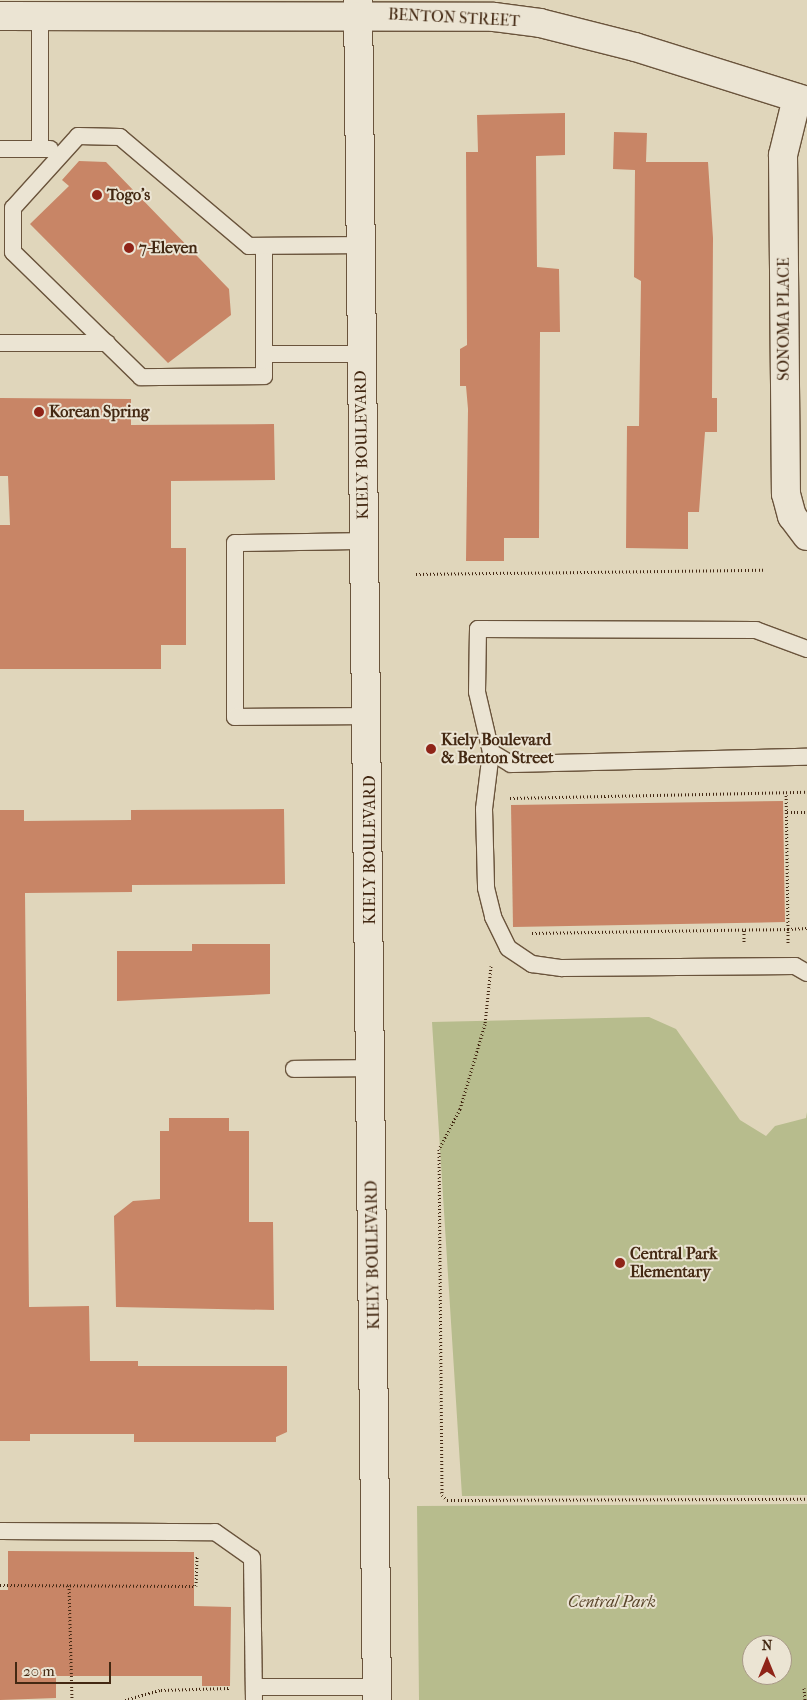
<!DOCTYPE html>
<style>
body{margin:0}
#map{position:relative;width:807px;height:1700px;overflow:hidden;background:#e0d6bb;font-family:"IM FELL French Canon",serif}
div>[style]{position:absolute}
.green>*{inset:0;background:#b7bc8d}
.building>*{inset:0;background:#c88566}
.path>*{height:3px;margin-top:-1.5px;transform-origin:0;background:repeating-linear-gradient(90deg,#432812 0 1px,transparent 0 3.5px)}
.roads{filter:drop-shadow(1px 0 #6a543c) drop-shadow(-1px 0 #6a543c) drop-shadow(0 1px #6a543c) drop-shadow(0 -1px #6a543c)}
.lane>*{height:16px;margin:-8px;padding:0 8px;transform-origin:8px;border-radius:8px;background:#ebe4d3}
.street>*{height:28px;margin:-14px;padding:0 14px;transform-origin:14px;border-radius:14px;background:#ebe4d3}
.secondary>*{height:28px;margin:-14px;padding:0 14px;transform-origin:14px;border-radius:14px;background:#ebe4d3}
.dots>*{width:14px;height:14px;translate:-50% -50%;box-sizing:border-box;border:2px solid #ebe4d3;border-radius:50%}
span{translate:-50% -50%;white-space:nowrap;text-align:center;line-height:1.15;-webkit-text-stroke:4px #ebe4d3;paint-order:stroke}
.street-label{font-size:16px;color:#432812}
.poi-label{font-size:16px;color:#432812;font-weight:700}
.left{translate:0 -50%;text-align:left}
.park-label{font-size:16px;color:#5a462b;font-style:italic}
.north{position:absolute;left:742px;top:1635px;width:50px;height:50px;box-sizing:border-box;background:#ebe4d3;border:1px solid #a89986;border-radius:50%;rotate:0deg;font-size:14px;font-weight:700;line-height:20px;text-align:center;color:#432812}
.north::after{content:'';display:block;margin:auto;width:18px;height:22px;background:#8f2418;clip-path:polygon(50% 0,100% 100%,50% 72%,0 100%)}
.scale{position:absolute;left:15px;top:1662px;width:96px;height:22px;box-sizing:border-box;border:2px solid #432812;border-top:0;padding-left:6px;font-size:15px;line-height:18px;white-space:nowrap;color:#432812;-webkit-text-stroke:4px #ebe4d3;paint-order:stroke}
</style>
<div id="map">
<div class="green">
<i style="clip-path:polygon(649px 1017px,676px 1029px,740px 1120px,766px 1136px,775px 1126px,806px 1118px,807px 1112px,807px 1495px,462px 1496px,432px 1022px)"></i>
<i style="clip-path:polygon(evenodd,807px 1504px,807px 1700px,419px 1700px,417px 1506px,807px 1504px,752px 1645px,782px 1645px,782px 1675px,752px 1675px,752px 1645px)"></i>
</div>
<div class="building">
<i style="clip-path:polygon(565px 113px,565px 155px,536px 156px,537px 267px,559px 269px,560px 332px,540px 332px,539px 538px,504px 538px,504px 561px,466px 561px,468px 409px,466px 386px,460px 386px,460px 349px,467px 345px,466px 152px,478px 152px,477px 115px)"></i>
<i style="clip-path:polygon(614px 132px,647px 133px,646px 162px,708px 162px,713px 238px,712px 398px,717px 398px,717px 432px,705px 432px,699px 512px,688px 512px,688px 549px,626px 548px,627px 426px,639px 426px,641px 281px,634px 277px,635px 170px,613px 169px)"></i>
<i style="clip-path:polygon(79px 161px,106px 162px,229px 289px,231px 315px,168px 363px,30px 224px,69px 186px,62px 180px)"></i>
<i style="clip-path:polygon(0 398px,131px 399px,131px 425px,274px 424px,275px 480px,171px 481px,171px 548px,186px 548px,186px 645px,161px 645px,161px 669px,0 669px,0 525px,10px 525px,8px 476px,0 476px)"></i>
<i style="clip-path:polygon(783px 801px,785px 922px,513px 927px,511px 805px)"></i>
<i style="clip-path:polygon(284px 809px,285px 884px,132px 885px,132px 892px,25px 893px,29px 1307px,89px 1306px,90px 1361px,138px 1361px,138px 1366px,287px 1366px,287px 1432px,276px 1437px,276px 1442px,134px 1442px,134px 1434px,30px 1434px,30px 1441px,0 1441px,0 810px,24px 810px,24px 821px,131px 820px,131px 810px)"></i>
<i style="clip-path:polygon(192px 944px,270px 944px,270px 994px,117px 1001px,117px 951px,192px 951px)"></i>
<i style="clip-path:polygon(169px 1118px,229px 1118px,229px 1131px,249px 1131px,249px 1222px,273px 1222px,274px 1310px,116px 1307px,114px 1216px,133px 1201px,160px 1199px,160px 1131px,169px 1131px)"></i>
<i style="clip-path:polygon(8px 1551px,194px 1552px,194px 1606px,231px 1607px,230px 1686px,202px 1686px,202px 1676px,56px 1676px,56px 1698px,0 1700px,0 1590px,8px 1590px)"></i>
</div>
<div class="path">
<i style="left:416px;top:574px;width:349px;rotate:-0.7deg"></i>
<i style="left:510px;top:798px;width:297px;rotate:-1.2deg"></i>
<i style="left:787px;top:812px;width:20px"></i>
<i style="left:744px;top:930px;width:12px;rotate:90deg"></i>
<i style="left:532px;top:933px;width:256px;rotate:-0.9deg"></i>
<i style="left:788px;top:929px;width:136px;rotate:-90.8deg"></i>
<i style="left:788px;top:943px;width:14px;rotate:-90deg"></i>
<i style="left:788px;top:929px;width:19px;rotate:-3deg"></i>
<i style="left:491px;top:966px;width:58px;rotate:95.9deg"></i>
<i style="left:485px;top:1024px;width:89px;rotate:106.4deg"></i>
<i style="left:460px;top:1109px;width:45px;rotate:117.7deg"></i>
<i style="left:439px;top:1149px;width:346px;rotate:89.5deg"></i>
<i style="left:442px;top:1495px;width:7px;rotate:45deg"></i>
<i style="left:447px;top:1500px;width:21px"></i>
<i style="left:468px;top:1500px;width:339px;rotate:-0.2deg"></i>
<i style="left:0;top:1585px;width:196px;rotate:0.3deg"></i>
<i style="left:196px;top:1586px;width:31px;rotate:-88deg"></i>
<i style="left:69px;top:1585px;width:115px;rotate:88.5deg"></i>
<i style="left:804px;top:1688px;width:12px;rotate:85deg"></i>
<i style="left:125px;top:1700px;width:37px;rotate:-16deg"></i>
<i style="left:161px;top:1690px;width:68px;rotate:-1.7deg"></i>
</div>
<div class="roads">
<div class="lane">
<i style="left:40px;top:16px;width:133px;rotate:90deg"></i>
<i style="left:0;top:149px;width:50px"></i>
<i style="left:264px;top:246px;width:130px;rotate:90deg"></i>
<i style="left:264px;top:376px;width:123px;rotate:179.5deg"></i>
<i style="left:141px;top:377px;width:179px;rotate:-135.7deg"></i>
<i style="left:13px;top:252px;width:44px;rotate:-90deg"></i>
<i style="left:13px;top:208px;width:97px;rotate:-47.9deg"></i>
<i style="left:78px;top:136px;width:42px;rotate:1.4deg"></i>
<i style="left:120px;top:137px;width:169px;rotate:40.2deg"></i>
<i style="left:249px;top:246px;width:112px;rotate:-0.5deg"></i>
<i style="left:0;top:343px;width:107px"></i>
<i style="left:264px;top:354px;width:97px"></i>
<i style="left:363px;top:541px;width:128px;rotate:179.1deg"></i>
<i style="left:235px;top:543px;width:174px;rotate:90deg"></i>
<i style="left:235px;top:717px;width:133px;rotate:-0.4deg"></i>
<i style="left:807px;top:649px;width:54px;rotate:-159.6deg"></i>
<i style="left:756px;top:630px;width:278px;rotate:-179.8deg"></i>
<i style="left:478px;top:629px;width:63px;rotate:90.9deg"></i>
<i style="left:477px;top:692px;width:62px;rotate:76.9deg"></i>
<i style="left:491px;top:752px;width:23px;rotate:31deg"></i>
<i style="left:511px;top:764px;width:296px;rotate:-1.4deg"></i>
<i style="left:491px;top:752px;width:57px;rotate:97deg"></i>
<i style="left:484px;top:809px;width:79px;rotate:88.5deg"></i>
<i style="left:486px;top:888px;width:30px;rotate:76deg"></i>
<i style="left:493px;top:917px;width:34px;rotate:64deg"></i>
<i style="left:508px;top:948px;width:29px;rotate:34deg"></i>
<i style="left:532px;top:964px;width:30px;rotate:8deg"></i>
<i style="left:562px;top:968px;width:233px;rotate:-0.5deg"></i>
<i style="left:795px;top:966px;width:14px;rotate:30deg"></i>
<i style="left:294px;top:1069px;width:77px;rotate:-0.7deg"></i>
<i style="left:0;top:1531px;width:215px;rotate:0.3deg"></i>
<i style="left:215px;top:1532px;width:45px;rotate:35.1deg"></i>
<i style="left:252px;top:1558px;width:142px;rotate:89.2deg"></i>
<i style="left:254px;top:1687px;width:123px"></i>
</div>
<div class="street">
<i style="left:797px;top:98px;width:59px;rotate:103.8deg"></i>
<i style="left:783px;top:155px;width:339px;rotate:89.5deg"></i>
<i style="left:786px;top:494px;width:23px;rotate:75deg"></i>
<i style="left:792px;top:516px;width:25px;rotate:53deg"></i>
</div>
<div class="secondary">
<i style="left:358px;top:0;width:1700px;rotate:89.36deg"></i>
<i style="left:0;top:16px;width:494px;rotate:0.1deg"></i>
<i style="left:494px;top:17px;width:46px;rotate:7.4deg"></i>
<i style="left:540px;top:23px;width:98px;rotate:14.2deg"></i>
<i style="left:635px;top:47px;width:180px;rotate:17.4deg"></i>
</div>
</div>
<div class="dots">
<i style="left:97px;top:195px;background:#8f2418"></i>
<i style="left:129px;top:248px;background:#8f2418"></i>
<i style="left:39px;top:412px;background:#8f2418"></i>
<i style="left:431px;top:749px;background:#8f2418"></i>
<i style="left:620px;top:1263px;background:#8f2418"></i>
</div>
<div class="street-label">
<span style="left:454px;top:18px;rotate:3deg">BENTON STREET</span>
<span style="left:784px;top:319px;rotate:-90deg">SONOMA PLACE</span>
<span style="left:362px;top:445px;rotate:-91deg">KIELY BOULEVARD</span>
<span style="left:370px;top:850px;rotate:-90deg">KIELY BOULEVARD</span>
<span style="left:373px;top:1255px;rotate:-91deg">KIELY BOULEVARD</span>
</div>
<div class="poi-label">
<span class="left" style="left:107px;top:195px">Togo's</span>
<span class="left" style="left:139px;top:248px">7-Eleven</span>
<span class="left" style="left:49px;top:412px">Korean Spring</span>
<span class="left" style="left:441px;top:749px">Kiely Boulevard<br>&amp; Benton Street</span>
<span class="left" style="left:630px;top:1263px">Central Park<br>Elementary</span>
</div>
<div class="park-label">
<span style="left:612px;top:1602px">Central Park</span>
</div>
<div class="north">N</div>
<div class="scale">20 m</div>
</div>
